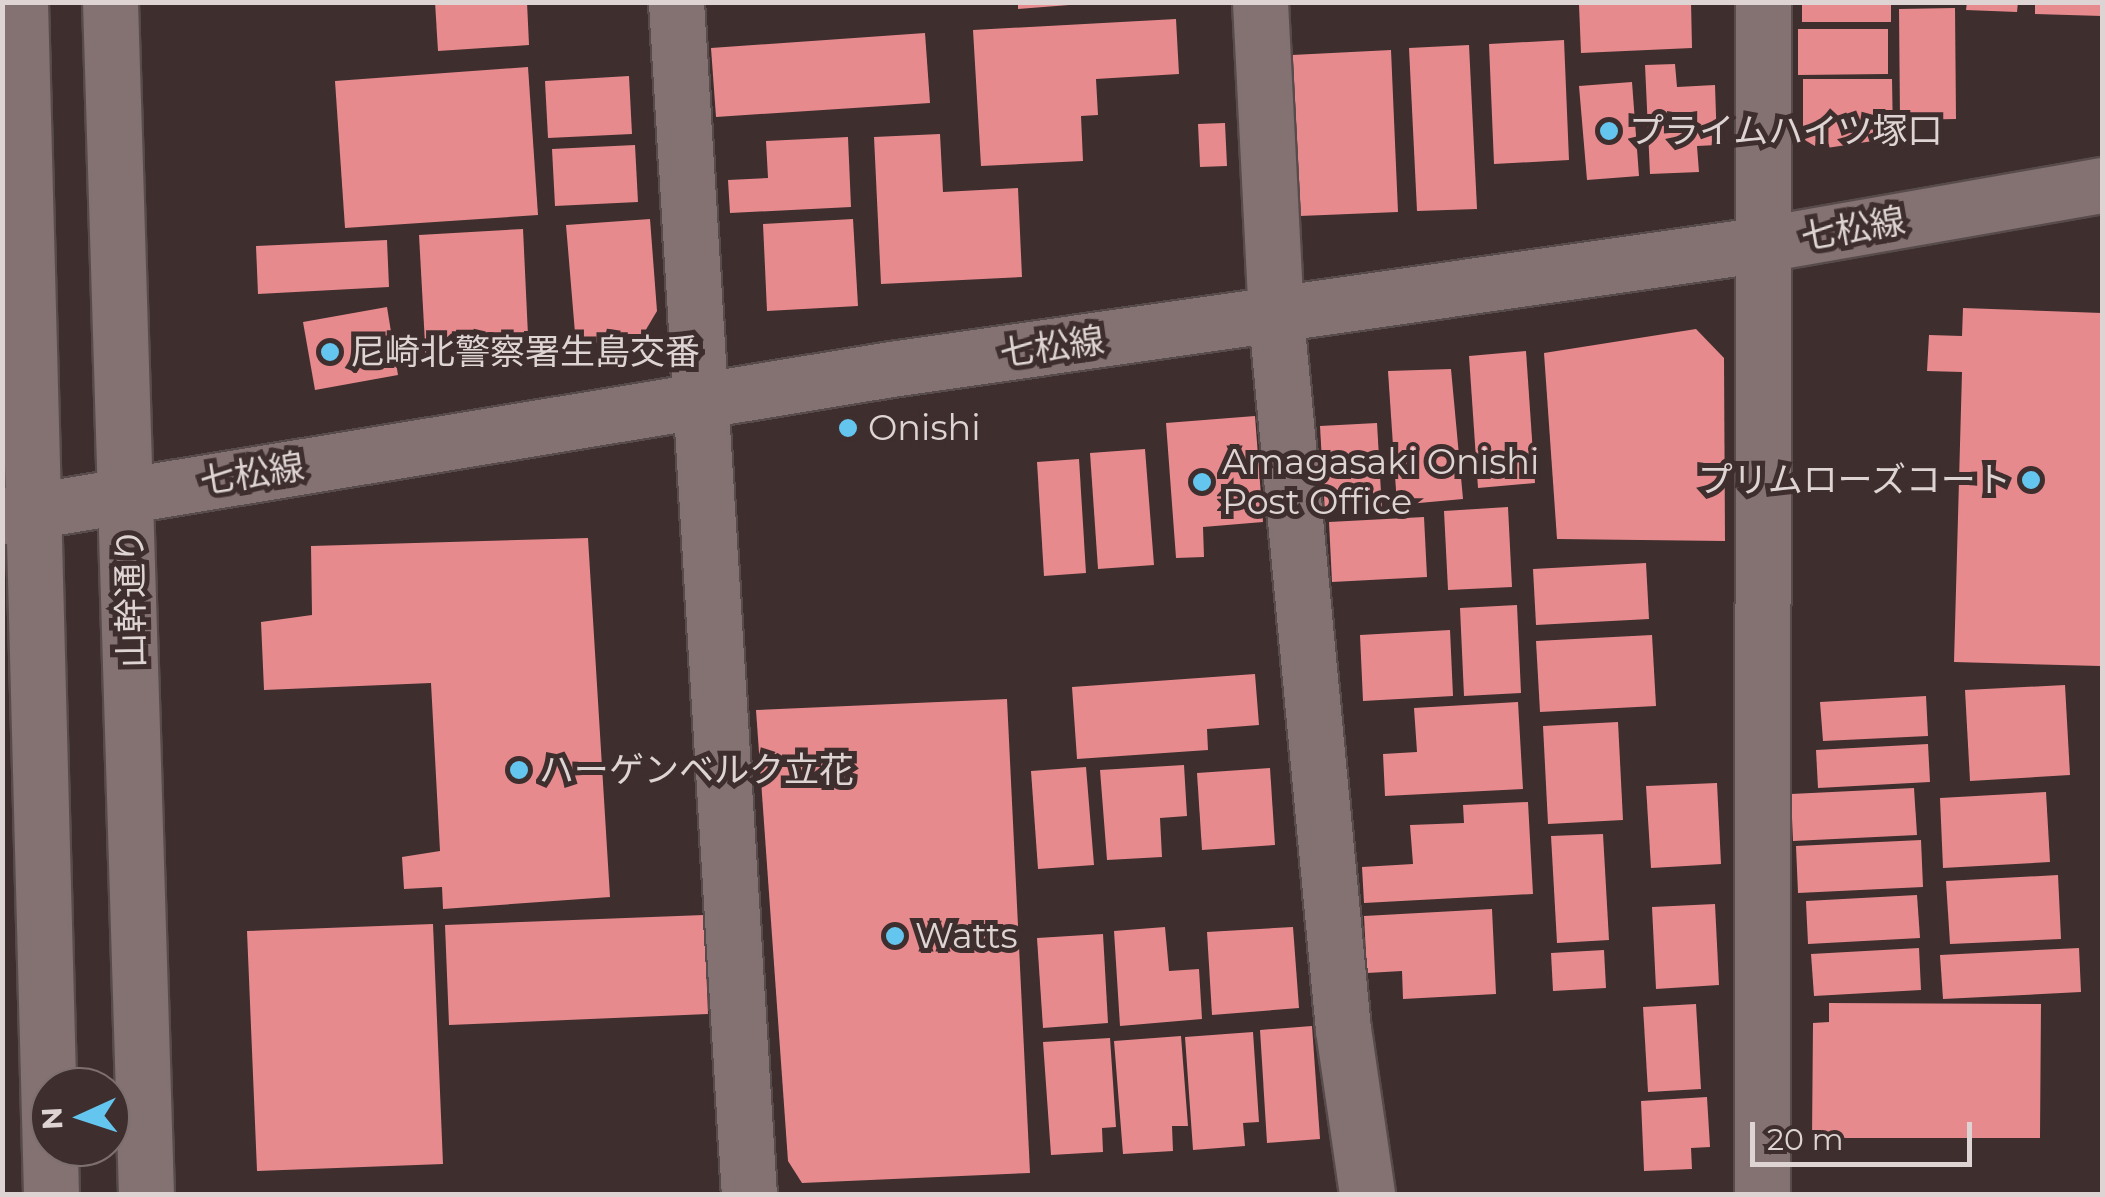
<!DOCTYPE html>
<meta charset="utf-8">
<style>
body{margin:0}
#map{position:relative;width:2105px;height:1197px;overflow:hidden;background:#3e2e2e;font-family:Montserrat,"Noto Sans JP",sans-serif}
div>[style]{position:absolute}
.building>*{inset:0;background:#e78a8d}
.roads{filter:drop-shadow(2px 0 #584b4b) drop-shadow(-2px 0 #584b4b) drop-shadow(0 2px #584b4b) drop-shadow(0 -2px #584b4b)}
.street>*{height:55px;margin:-27.5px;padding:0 27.5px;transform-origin:27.5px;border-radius:27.5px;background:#847171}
.secondary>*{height:55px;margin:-27.5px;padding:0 27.5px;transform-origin:27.5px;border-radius:27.5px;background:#847171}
.dots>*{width:28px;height:28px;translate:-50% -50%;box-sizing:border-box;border:5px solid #3e2e2e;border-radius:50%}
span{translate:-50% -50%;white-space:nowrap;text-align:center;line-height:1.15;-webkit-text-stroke:10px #3e2e2e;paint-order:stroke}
.poi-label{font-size:35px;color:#ded4d3}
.left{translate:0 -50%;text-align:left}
.right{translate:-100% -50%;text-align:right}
.street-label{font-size:35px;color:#ded4d3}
.frame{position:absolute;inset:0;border:5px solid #ded4d3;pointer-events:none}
.north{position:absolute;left:30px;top:1067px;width:100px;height:100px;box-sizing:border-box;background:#3e2e2e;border:2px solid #7e7070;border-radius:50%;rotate:267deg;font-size:28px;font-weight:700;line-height:40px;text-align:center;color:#ded4d3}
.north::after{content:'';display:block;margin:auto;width:35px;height:45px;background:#64c5ee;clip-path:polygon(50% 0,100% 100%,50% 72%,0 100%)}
.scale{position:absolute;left:1750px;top:1122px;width:222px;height:45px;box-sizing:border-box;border:5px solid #ded4d3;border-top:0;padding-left:12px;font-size:30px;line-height:35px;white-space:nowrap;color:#ded4d3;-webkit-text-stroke:8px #3e2e2e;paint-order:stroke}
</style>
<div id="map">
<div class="building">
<i style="clip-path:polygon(435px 2px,527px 2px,529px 45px,438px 51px)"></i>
<i style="clip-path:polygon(1018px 2px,1069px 2px,1069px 5px,1018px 9px)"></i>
<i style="clip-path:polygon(1691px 2px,1692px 48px,1581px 53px,1579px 5px)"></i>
<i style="clip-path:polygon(1802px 2px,1891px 2px,1891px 22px,1802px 22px)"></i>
<i style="clip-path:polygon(1967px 2px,2018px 2px,2017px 12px,1966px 10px)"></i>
<i style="clip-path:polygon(2035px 2px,2102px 2px,2102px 16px,2035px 14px)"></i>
<i style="clip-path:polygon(1955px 8px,1956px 119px,1900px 120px,1899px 9px)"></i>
<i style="clip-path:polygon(1176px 19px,1179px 74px,1096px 79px,1098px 115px,1081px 116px,1083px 161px,981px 166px,973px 30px)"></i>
<i style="clip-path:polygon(1798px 29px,1888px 29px,1888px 74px,1798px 75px)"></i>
<i style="clip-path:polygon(925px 33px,930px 103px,716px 117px,711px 48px)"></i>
<i style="clip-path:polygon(1564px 40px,1569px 160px,1494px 164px,1489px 44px)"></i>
<i style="clip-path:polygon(1469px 45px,1477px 209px,1417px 211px,1409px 48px)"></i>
<i style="clip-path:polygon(1391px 50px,1398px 212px,1300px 216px,1292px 55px)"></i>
<i style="clip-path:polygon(1675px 64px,1677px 87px,1715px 85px,1717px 145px,1697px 146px,1699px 172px,1650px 174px,1645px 65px)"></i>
<i style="clip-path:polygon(528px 67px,538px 215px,345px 228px,335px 81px)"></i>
<i style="clip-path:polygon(629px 76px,632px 134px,548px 138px,545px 81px)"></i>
<i style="clip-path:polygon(1803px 79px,1892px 79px,1893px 138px,1820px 149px,1803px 139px)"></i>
<i style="clip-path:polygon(1632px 82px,1639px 176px,1587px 180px,1579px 86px)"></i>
<i style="clip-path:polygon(1225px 123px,1227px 166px,1200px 167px,1198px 124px)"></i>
<i style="clip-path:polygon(940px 134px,943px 192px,1018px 188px,1022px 277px,881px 284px,874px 137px)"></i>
<i style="clip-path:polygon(848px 137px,851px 207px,730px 213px,728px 180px,768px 178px,766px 141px)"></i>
<i style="clip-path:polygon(635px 145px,638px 202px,555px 206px,552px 149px)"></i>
<i style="clip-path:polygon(650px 219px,657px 311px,641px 338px,576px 345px,566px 225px)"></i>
<i style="clip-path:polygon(853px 219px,858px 306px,767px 311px,763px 224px)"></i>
<i style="clip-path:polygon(523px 229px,529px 357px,426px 362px,419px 235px)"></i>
<i style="clip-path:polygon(387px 240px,389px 287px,258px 294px,256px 246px)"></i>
<i style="clip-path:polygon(387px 307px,398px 375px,315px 390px,303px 322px)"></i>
<i style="clip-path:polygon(1963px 308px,2102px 313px,2100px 666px,1954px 662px,1962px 372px,1927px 371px,1929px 335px,1962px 336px)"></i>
<i style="clip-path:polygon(1696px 329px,1724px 358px,1725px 541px,1557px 539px,1544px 353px)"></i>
<i style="clip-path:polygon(1526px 351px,1535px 483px,1478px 488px,1469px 356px)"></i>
<i style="clip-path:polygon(1451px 369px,1463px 499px,1397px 505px,1388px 371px)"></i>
<i style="clip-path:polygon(1255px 416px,1263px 522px,1203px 527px,1204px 557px,1176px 558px,1166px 423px)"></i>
<i style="clip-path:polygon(1377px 423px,1382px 510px,1325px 513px,1320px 426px)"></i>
<i style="clip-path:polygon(1145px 449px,1154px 565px,1098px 569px,1090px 453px)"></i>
<i style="clip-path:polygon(1079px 459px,1086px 573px,1044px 576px,1037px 462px)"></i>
<i style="clip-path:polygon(1508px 507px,1512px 587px,1448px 590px,1444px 511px)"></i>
<i style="clip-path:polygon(1424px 517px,1427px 577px,1332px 582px,1329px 522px)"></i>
<i style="clip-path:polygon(588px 538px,610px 897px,443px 909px,442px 887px,404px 889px,402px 857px,440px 851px,431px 683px,264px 690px,261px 622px,312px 615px,311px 546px)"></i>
<i style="clip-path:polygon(1646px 563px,1649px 619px,1536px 625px,1533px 569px)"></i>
<i style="clip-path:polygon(1517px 605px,1521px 693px,1464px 696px,1460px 608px)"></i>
<i style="clip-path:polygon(1450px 630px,1453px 696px,1363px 701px,1360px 635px)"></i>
<i style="clip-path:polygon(1652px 635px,1656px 706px,1540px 712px,1536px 641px)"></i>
<i style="clip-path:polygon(1255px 674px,1259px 725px,1207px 729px,1208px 750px,1077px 759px,1072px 687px)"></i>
<i style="clip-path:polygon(2065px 685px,2070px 775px,1970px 781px,1965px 690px)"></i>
<i style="clip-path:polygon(1926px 696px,1928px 736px,1823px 741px,1820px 702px)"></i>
<i style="clip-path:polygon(1007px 699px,1030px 1173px,802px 1183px,788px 1161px,756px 710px)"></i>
<i style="clip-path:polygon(1518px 702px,1523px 789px,1385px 796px,1383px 754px,1417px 752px,1414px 708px)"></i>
<i style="clip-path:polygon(1618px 722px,1623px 820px,1548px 824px,1543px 726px)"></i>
<i style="clip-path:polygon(1928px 744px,1930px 782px,1818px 788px,1816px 750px)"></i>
<i style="clip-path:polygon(1184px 765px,1187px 816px,1160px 818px,1162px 857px,1107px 860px,1100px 770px)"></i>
<i style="clip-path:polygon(1086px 767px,1094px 865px,1038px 869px,1031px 771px)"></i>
<i style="clip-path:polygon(1270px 768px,1275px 845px,1202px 850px,1197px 773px)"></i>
<i style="clip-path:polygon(1717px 783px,1721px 864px,1651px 868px,1646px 786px)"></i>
<i style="clip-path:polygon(1914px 788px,1917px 835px,1793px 841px,1791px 794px)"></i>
<i style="clip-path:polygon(2046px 792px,2050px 862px,1943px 868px,1940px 798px)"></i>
<i style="clip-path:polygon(1528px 802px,1533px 894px,1364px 903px,1362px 867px,1413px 864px,1410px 825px,1464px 823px,1463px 805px)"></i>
<i style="clip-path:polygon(1603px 834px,1609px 940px,1557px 943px,1551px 836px)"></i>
<i style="clip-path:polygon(1921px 840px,1923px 887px,1798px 893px,1796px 846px)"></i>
<i style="clip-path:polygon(2058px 875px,2061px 939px,1950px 944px,1946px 881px)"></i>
<i style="clip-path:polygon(1917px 895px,1920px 938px,1808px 944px,1806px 901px)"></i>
<i style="clip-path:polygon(1715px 904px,1719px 985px,1656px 989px,1652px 907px)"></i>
<i style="clip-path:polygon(1492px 909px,1496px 994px,1403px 999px,1402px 971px,1367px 973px,1364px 916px)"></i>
<i style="clip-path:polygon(704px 915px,708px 1014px,449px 1025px,445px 925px)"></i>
<i style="clip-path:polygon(433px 924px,443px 1164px,257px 1171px,247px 931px)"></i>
<i style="clip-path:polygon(1165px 927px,1169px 971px,1199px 969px,1202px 1019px,1120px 1026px,1114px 931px)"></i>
<i style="clip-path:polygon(1293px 927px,1299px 1008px,1212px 1015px,1207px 932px)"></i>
<i style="clip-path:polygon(1103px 934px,1108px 1023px,1043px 1028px,1037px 938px)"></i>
<i style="clip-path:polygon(1919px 948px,1921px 990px,1814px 996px,1811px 954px)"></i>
<i style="clip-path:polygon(2079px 948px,2081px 992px,1943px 999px,1940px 955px)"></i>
<i style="clip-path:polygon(1604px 950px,1606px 988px,1553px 991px,1551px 953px)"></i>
<i style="clip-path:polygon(1829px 1003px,2041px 1004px,2040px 1138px,1812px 1138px,1813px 1023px,1829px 1022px)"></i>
<i style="clip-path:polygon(1696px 1004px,1701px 1089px,1648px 1092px,1643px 1007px)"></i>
<i style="clip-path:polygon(1312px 1026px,1320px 1139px,1267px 1143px,1260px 1030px)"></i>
<i style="clip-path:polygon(1253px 1032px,1259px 1122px,1243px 1123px,1245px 1146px,1193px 1150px,1185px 1037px)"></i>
<i style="clip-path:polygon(1181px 1036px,1188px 1126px,1172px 1126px,1173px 1151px,1123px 1154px,1114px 1041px)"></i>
<i style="clip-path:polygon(1110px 1038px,1116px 1127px,1102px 1128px,1103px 1152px,1051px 1155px,1043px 1042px)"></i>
<i style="clip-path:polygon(1707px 1097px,1710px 1147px,1691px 1148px,1692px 1169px,1644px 1171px,1641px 1101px)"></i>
</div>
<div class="roads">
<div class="street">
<i style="left:676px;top:2px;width:1194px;rotate:86.5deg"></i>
<i style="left:1260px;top:2px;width:316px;rotate:87.1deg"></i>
<i style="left:1276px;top:318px;width:714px;rotate:84.62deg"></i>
<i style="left:1343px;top:1029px;width:167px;rotate:81.7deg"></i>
<i style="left:1762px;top:1194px;width:1192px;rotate:-89.95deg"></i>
</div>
<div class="secondary">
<i style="left:20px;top:2px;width:1192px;rotate:88.51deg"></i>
<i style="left:110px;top:2px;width:1193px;rotate:88.27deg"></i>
<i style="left:2px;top:516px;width:901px;rotate:-9.39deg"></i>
<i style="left:891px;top:369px;width:882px;rotate:-8.15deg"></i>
<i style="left:1764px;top:244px;width:343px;rotate:-9.9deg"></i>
</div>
</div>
<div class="dots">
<i style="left:1609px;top:131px;background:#64c5ee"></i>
<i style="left:330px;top:352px;background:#64c5ee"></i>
<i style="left:848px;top:428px;background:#64c5ee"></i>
<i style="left:2031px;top:480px;background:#64c5ee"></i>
<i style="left:1202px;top:482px;background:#64c5ee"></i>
<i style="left:519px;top:770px;background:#64c5ee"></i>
<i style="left:895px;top:936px;background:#64c5ee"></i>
</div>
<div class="poi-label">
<span class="left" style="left:1629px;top:131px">プライムハイツ塚口</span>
<span class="left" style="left:350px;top:352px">尼崎北警察署生島交番</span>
<span class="left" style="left:868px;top:428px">Onishi</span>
<span class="left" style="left:1222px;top:482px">Amagasaki Onishi<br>Post Office</span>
<span class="right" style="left:2011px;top:480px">プリムローズコート</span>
<span class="left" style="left:539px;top:770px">ハーゲンベルク立花</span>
<span class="left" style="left:915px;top:936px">Watts</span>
</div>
<div class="street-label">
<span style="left:1853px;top:229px;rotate:-10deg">七松線</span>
<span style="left:1052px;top:347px;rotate:-8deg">七松線</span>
<span style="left:252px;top:474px;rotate:-9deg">七松線</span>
<span style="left:131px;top:598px;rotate:-91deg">山幹通り</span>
</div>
<div class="frame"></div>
<div class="north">N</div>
<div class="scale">20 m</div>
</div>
